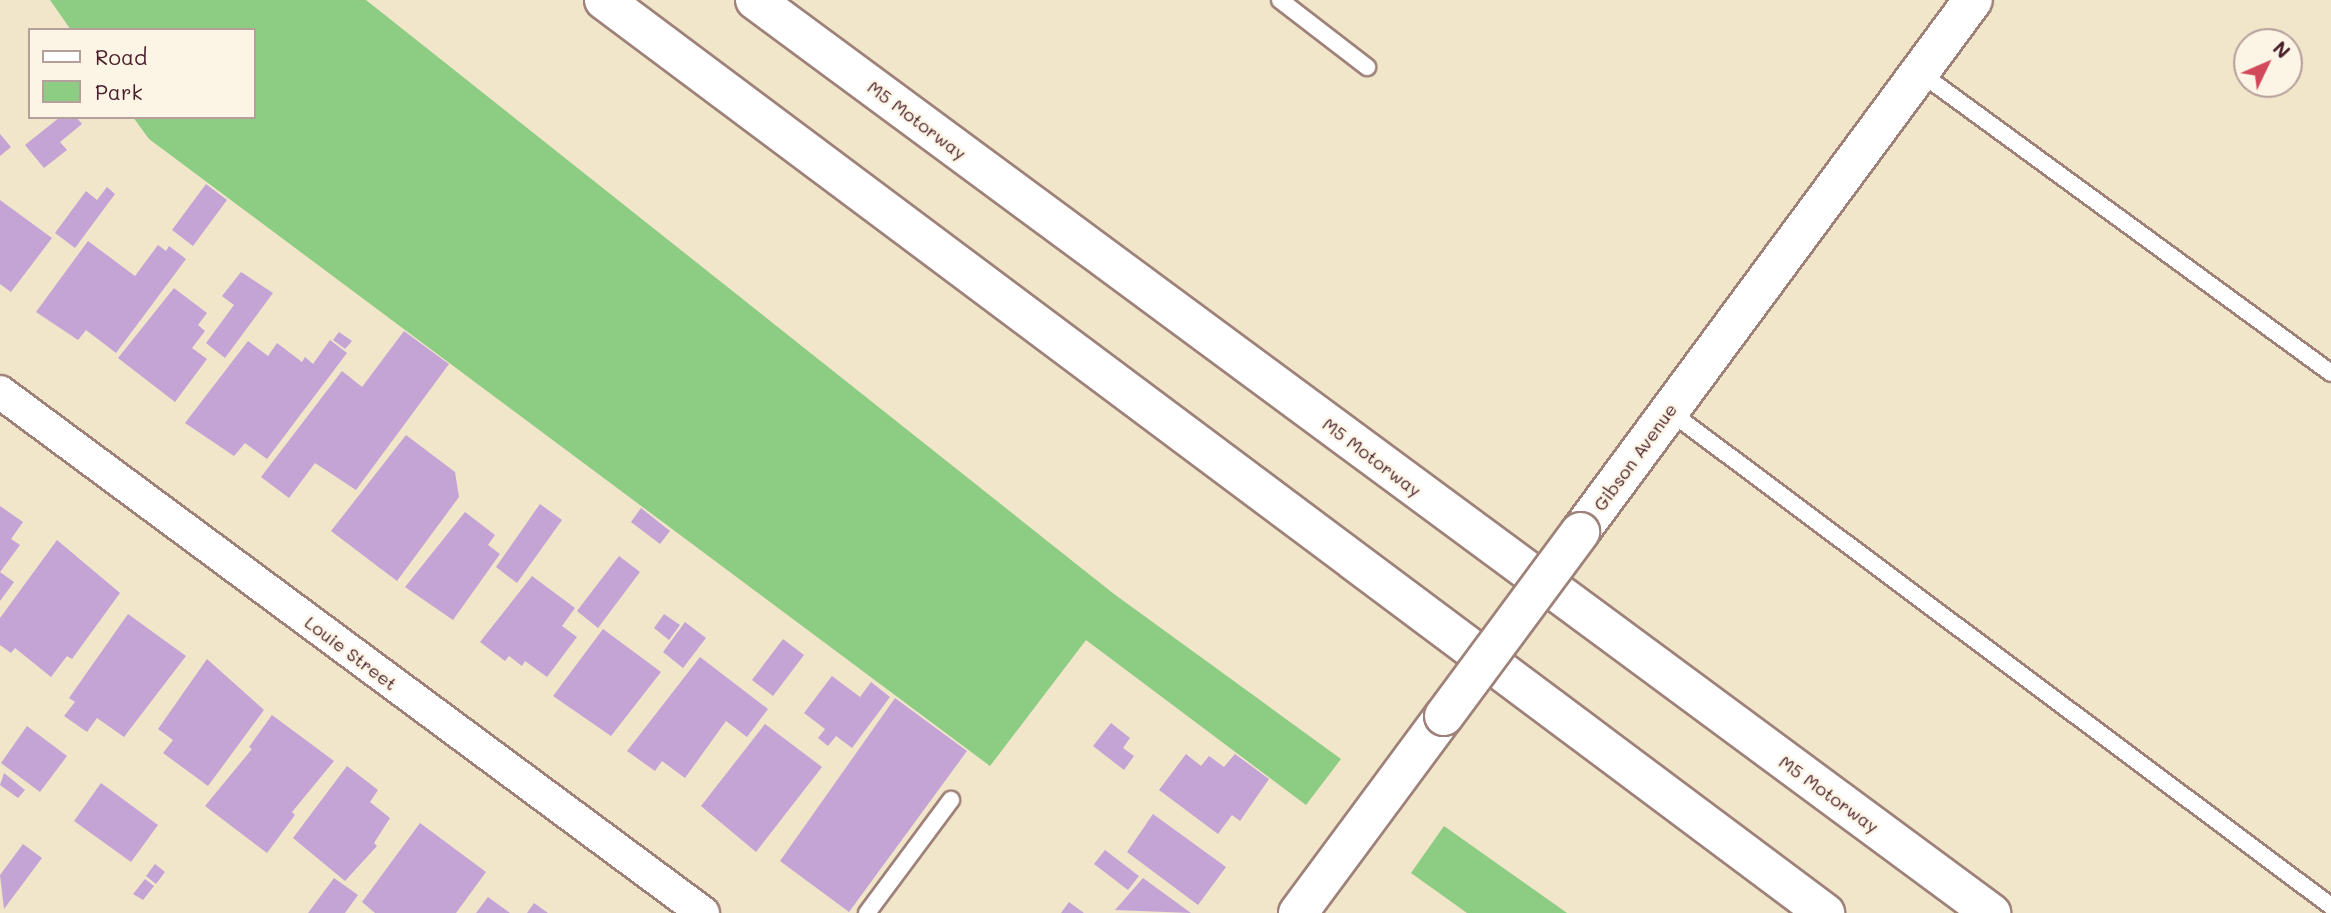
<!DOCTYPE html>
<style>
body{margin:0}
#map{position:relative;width:2331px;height:913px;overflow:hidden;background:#f2e6ca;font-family:Mali,sans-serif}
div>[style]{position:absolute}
.green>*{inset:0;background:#8ccc83}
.building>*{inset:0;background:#c3a4d5}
.roads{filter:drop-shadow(2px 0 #9e827a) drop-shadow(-2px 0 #9e827a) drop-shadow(0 2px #9e827a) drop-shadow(0 -2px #9e827a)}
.service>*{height:16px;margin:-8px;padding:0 8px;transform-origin:8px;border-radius:8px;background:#fff}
.minor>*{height:32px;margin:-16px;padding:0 16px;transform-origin:16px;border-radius:16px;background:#fff}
.secondary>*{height:38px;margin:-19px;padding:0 19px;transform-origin:19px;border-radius:19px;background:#fff}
.motorway>*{height:38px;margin:-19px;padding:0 19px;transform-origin:19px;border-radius:19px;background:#fff}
.bridges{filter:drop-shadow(2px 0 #9e827a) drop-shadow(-2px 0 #9e827a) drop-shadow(0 2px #9e827a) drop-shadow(0 -2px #9e827a)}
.secondary-bridge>*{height:38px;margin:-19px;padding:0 19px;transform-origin:19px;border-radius:19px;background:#fff}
span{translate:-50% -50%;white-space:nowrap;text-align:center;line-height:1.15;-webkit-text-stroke:5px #fcf5e5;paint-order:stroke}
.street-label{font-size:18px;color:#4a1f2b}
.legend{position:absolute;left:28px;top:28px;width:228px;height:91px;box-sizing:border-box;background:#fcf5e5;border:2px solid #b59f9b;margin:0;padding:9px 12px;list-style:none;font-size:21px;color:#4a1f2b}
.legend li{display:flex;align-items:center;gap:14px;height:35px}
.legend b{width:35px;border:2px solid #b59f9b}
.north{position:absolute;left:2233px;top:28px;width:70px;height:70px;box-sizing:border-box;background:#fcf5e5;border:2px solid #b59f9b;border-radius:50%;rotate:46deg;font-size:19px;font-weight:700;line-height:28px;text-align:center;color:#4a1f2b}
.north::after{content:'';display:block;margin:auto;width:24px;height:32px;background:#d1495b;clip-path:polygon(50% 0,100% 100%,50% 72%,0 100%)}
</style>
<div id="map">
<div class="green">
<i style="clip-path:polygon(50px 0,366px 0,1114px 594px,1341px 759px,1306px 805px,1086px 640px,990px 766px,149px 139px,133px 117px,254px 117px,254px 30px,71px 30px)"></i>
<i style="clip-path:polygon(1444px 826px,1567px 913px,1467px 913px,1411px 873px)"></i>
</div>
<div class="building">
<i style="clip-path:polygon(60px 117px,76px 117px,82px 124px,60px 142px,67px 150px,44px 168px,25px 145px)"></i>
<i style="clip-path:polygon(0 134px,11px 147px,0 156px)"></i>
<i style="clip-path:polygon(206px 184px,227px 200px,193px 246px,172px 230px)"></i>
<i style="clip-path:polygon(107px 187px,115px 194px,75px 248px,55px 233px,86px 191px,97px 200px)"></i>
<i style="clip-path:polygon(0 200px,52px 238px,11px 292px,0 284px)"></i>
<i style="clip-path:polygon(88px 241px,135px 276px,158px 245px,166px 251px,169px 246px,186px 259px,116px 353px,86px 330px,78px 340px,36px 312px)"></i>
<i style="clip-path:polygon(241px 272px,273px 293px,225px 358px,206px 343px,234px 305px,222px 296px)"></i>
<i style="clip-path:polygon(174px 288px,207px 313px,198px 325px,205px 331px,192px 348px,207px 359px,175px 402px,118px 358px)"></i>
<i style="clip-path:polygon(404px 331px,449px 364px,356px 490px,315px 463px,289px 498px,261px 477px,342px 371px,362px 387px)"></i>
<i style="clip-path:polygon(339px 332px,352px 341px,345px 349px,333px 340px)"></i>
<i style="clip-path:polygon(330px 340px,347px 353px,267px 459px,245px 443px,234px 456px,185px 423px,248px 341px,268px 356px,277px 343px,302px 362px,305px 357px,313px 364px)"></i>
<i style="clip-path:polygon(406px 435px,455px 472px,459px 497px,397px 581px,331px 531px)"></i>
<i style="clip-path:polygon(540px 504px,562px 520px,517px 583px,496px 567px)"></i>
<i style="clip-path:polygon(0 506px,23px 522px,11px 539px,20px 545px,0 572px,14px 582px,0 601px)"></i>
<i style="clip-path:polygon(641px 508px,670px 531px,660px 544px,631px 522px)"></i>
<i style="clip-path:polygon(465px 512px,495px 535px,488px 545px,500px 554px,453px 620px,405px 587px)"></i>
<i style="clip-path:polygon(57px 540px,120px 593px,72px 659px,67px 656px,51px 677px,15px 648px,11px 653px,0 645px,0 618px)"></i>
<i style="clip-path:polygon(619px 556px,640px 572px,598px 628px,577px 611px)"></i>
<i style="clip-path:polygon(532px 576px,575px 608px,562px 626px,577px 637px,547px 677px,525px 661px,522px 666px,509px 656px,505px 661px,480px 642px)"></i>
<i style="clip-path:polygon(128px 614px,186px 656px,124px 737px,97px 718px,87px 732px,64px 716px,75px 702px,69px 698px)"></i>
<i style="clip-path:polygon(664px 614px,680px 625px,669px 640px,654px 628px)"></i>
<i style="clip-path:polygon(685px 622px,706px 638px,683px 668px,663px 652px)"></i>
<i style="clip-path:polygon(603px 629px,661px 672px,611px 736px,553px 696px)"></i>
<i style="clip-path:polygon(783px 639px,804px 655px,773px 696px,752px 680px)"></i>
<i style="clip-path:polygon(700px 657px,768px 709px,747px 737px,726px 721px,685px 778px,662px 761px,655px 771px,627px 751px)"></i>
<i style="clip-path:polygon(207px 659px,264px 710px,208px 786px,163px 753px,173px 740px,158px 729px)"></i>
<i style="clip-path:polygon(832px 676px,860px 697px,871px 682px,890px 697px,852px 748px,836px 736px,828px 746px,818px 738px,825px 729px,804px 713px)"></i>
<i style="clip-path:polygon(895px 698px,967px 751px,849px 912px,780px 861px)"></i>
<i style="clip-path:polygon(272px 715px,334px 761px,292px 812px,295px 815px,267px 853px,205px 806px,252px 749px,249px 747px)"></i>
<i style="clip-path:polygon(1111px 723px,1130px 738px,1123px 748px,1134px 756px,1124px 770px,1093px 746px)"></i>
<i style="clip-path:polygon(765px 724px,822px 767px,756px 852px,701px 806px)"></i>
<i style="clip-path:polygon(27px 726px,67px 756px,40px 792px,1px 763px)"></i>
<i style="clip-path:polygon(1186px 754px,1201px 766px,1209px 756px,1224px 767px,1235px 754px,1269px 779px,1240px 821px,1232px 815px,1218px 834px,1159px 790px)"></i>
<i style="clip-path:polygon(347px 766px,378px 790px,370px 802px,390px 818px,374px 843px,377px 846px,345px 881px,293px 838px)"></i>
<i style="clip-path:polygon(4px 773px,25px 790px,18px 798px,0 785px)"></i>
<i style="clip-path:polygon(101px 783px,158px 825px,131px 862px,74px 821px)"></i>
<i style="clip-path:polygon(1153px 814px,1226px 867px,1198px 905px,1127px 852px)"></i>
<i style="clip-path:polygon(420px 823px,486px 872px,456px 913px,375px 913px,362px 902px)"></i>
<i style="clip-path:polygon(23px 844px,42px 858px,4px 909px,0 875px)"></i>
<i style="clip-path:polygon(1105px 850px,1139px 876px,1128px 890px,1094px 864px)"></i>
<i style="clip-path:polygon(155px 864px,165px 872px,156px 884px,146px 876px)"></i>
<i style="clip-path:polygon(334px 878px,358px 895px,345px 913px,308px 913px)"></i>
<i style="clip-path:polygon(1143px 878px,1191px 913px,1115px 910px)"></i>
<i style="clip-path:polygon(145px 879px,154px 886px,143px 900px,133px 894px)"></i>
<i style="clip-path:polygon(488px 897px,510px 913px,476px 913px)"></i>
<i style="clip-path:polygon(1069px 902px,1084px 913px,1061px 913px)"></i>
<i style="clip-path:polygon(534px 903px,548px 913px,527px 913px)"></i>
</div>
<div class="roads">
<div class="service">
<i style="left:1280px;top:0;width:110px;rotate:37.6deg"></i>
<i style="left:1919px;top:72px;width:510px;rotate:36.15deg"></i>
<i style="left:1669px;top:411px;width:827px;rotate:36.79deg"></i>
<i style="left:867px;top:913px;width:141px;rotate:-53.4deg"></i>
</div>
<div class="minor">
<i style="left:0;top:392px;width:875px;rotate:36.54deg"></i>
</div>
<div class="secondary">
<i style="left:1580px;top:532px;width:661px;rotate:-53.55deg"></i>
<i style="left:1298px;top:913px;width:245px;rotate:-53.5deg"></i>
</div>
<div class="motorway">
<i style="left:604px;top:0;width:1525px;rotate:36.79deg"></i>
<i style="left:755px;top:0;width:1537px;rotate:36.45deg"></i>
</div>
</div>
<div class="bridges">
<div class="secondary-bridge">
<i style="left:1444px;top:716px;width:229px;rotate:-53.5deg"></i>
</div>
</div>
<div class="street-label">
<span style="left:917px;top:120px;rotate:37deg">M5 Motorway</span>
<span style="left:1372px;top:457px;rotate:37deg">M5 Motorway</span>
<span style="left:1635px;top:457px;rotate:-54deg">Gibson Avenue</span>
<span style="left:351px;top:653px;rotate:37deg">Louie Street</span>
<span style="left:1829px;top:794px;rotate:36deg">M5 Motorway</span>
</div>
<ul class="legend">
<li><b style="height:9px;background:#fff"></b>Road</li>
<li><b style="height:19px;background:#8ccc83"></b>Park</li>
</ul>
<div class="north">N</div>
</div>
